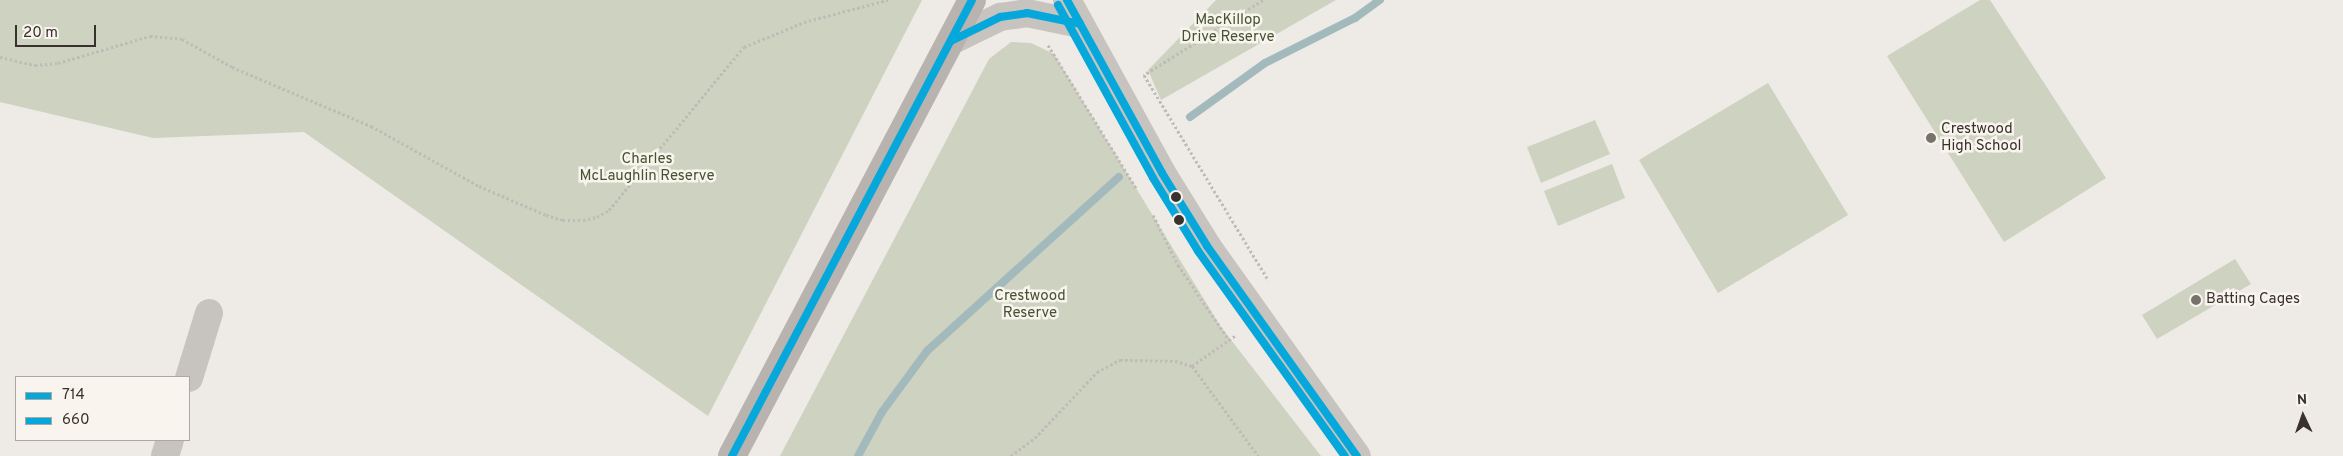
<!DOCTYPE html>
<style>
body{margin:0}
#map{position:relative;width:2343px;height:456px;overflow:hidden;background:#eeeae6;font-family:Overpass,sans-serif}
div>[style]{position:absolute}
.green>*{inset:0;background:#ced2c1}
.stream>*{height:8px;margin:-4px;padding:0 4px;transform-origin:4px;border-radius:4px;background:#a3babd}
.path>*{height:3px;margin-top:-1.5px;transform-origin:0;background:repeating-linear-gradient(90deg,#c0bbb6 0 2.5px,transparent 0 5px)}
.minor>*{height:28px;margin:-14px;padding:0 14px;transform-origin:14px;border-radius:14px;background:#c7c3be}
.tertiary>*{height:28px;margin:-14px;padding:0 14px;transform-origin:14px;border-radius:14px;background:#c7c3be}
.secondary>*{height:28px;margin:-14px;padding:0 14px;transform-origin:14px;border-radius:14px;background:#b8b3af}
.bus-1>*{height:8px;margin:-4px;padding:0 4px;transform-origin:4px;border-radius:4px;background:#06a8dc}
.bus-2>*{height:8px;margin:-4px;padding:0 4px;transform-origin:4px;border-radius:4px;background:#06a8dc}
.dots>*{width:14px;height:14px;translate:-50% -50%;box-sizing:border-box;border:2px solid #f9f5ee;border-radius:50%}
span{translate:-50% -50%;white-space:nowrap;text-align:center;line-height:1.15;-webkit-text-stroke:5px #f9f5ee;paint-order:stroke}
.park-label{font-size:15px;color:#445432}
.poi-label{font-size:15px;color:#38312c}
.left{translate:0 -50%;text-align:left}
.legend{position:absolute;left:15px;top:376px;width:175px;height:65px;box-sizing:border-box;background:#f9f5ee;border:1px solid #aca7a0;margin:0;padding:6px 9px;list-style:none;font-size:15px;color:#38312c}
.legend li{display:flex;align-items:center;gap:10px;height:25px}
.legend b{width:25px;border:1px solid #aca7a0}
.north{position:absolute;left:2278px;top:391px;width:50px;height:50px;-webkit-text-stroke:4px #f9f5ee;paint-order:stroke;rotate:357deg;font-size:14px;font-weight:700;line-height:20px;text-align:center;color:#38312c}
.north::after{content:'';display:block;margin:auto;width:18px;height:22px;background:#38312c;clip-path:polygon(50% 0,100% 100%,50% 72%,0 100%)}
.scale{position:absolute;left:15px;top:25px;width:81px;height:22px;box-sizing:border-box;border:2px solid #38312c;border-top:0;padding-left:6px;font-size:15px;line-height:18px;white-space:nowrap;color:#38312c;-webkit-text-stroke:4px #f9f5ee;paint-order:stroke}
</style>
<div id="map">
<div class="green">
<i style="clip-path:polygon(0 0,922px 0,708px 416px,304px 132px,153px 138px,0 102px)"></i>
<i style="clip-path:polygon(1216px 0,1336px 0,1161px 100px,1148px 70px)"></i>
<i style="clip-path:polygon(1980px 0,1990px 0,2106px 178px,2004px 242px,1887px 56px)"></i>
<i style="clip-path:polygon(1011px 42px,1031px 43px,1054px 54px,1221px 327px,1321px 456px,780px 456px,989px 59px)"></i>
<i style="clip-path:polygon(1768px 83px,1848px 215px,1718px 293px,1639px 160px)"></i>
<i style="clip-path:polygon(1595px 120px,1610px 154px,1541px 183px,1527px 147px)"></i>
<i style="clip-path:polygon(1612px 164px,1625px 198px,1558px 226px,1544px 191px)"></i>
<i style="clip-path:polygon(2235px 259px,2251px 284px,2157px 339px,2142px 315px)"></i>
</div>
<div class="stream">
<i style="left:1190px;top:117px;width:92px;rotate:-35.8deg"></i>
<i style="left:1265px;top:63px;width:101px;rotate:-26.6deg"></i>
<i style="left:1355px;top:18px;width:31px;rotate:-36deg"></i>
<i style="left:858px;top:456px;width:50px;rotate:-61.4deg"></i>
<i style="left:882px;top:412px;width:76px;rotate:-53.6deg"></i>
<i style="left:927px;top:351px;width:259px;rotate:-42.2deg"></i>
</div>
<div class="path">
<i style="left:1263px;top:0;width:141px;rotate:147.8deg"></i>
<i style="left:1144px;top:75px;width:240px;rotate:58.8deg"></i>
<i style="left:1048px;top:45px;width:168px;rotate:58.4deg"></i>
<i style="left:0;top:57px;width:36px;rotate:13deg"></i>
<i style="left:35px;top:65px;width:23px;rotate:-5deg"></i>
<i style="left:58px;top:63px;width:96px;rotate:-16.4deg"></i>
<i style="left:150px;top:36px;width:32px;rotate:5deg"></i>
<i style="left:182px;top:39px;width:57px;rotate:29.2deg"></i>
<i style="left:232px;top:67px;width:151px;rotate:23deg"></i>
<i style="left:371px;top:126px;width:124px;rotate:29.1deg"></i>
<i style="left:479px;top:186px;width:73px;rotate:23.4deg"></i>
<i style="left:546px;top:215px;width:18px;rotate:16deg"></i>
<i style="left:563px;top:220px;width:20px"></i>
<i style="left:583px;top:220px;width:14px;rotate:-12deg"></i>
<i style="left:597px;top:217px;width:14px;rotate:-30deg"></i>
<i style="left:609px;top:210px;width:212px;rotate:-50.4deg"></i>
<i style="left:744px;top:47px;width:65px;rotate:-22.6deg"></i>
<i style="left:804px;top:22px;width:87px;rotate:-14.7deg"></i>
<i style="left:1153px;top:215px;width:56px;rotate:63.4deg"></i>
<i style="left:1178px;top:265px;width:91px;rotate:55.8deg"></i>
<i style="left:1192px;top:366px;width:112px;rotate:53.7deg"></i>
<i style="left:1011px;top:456px;width:30px;rotate:-37deg"></i>
<i style="left:1035px;top:438px;width:91px;rotate:-46.8deg"></i>
<i style="left:1097px;top:372px;width:26px;rotate:-28deg"></i>
<i style="left:1120px;top:360px;width:55px;rotate:1deg"></i>
<i style="left:1175px;top:361px;width:18px;rotate:16deg"></i>
<i style="left:1192px;top:366px;width:54px;rotate:-35.2deg"></i>
</div>
<div class="minor">
<i style="left:189px;top:378px;width:68px;rotate:-72.9deg"></i>
<i style="left:165px;top:456px;width:17px;rotate:-73deg"></i>
</div>
<div class="tertiary">
<i style="left:1067px;top:0;width:197px;rotate:61.2deg"></i>
<i style="left:1162px;top:173px;width:86px;rotate:58.3deg"></i>
<i style="left:1207px;top:246px;width:258px;rotate:54.5deg"></i>
<i style="left:951px;top:41px;width:55px;rotate:-26.1deg"></i>
<i style="left:1000px;top:17px;width:27px;rotate:-8deg"></i>
<i style="left:1027px;top:13px;width:54px;rotate:11.7deg"></i>
</div>
<div class="secondary">
<i style="left:732px;top:456px;width:515px;rotate:-62.24deg"></i>
</div>
<div class="bus-1">
<i style="left:1067px;top:0;width:197px;rotate:61.2deg"></i>
<i style="left:1162px;top:173px;width:86px;rotate:58.3deg"></i>
<i style="left:1207px;top:246px;width:258px;rotate:54.5deg"></i>
<i style="left:951px;top:41px;width:55px;rotate:-26.1deg"></i>
<i style="left:1000px;top:17px;width:27px;rotate:-8deg"></i>
<i style="left:1027px;top:13px;width:54px;rotate:11.7deg"></i>
<i style="left:732px;top:456px;width:515px;rotate:-62.24deg"></i>
</div>
<div class="bus-2">
<i style="left:1058px;top:5px;width:197px;rotate:61.2deg"></i>
<i style="left:1153px;top:178px;width:86px;rotate:58.3deg"></i>
<i style="left:1198px;top:251px;width:252px;rotate:54.4deg"></i>
</div>
<div class="dots">
<i style="left:1931px;top:138px;background:#78726d"></i>
<i style="left:1176px;top:197px;background:#38312c"></i>
<i style="left:1179px;top:220px;background:#38312c"></i>
<i style="left:2196px;top:300px;background:#78726d"></i>
</div>
<div class="park-label">
<span style="left:1228px;top:29px">MacKillop<br>Drive Reserve</span>
<span style="left:647px;top:168px">Charles<br>McLaughlin Reserve</span>
<span style="left:1030px;top:305px">Crestwood<br>Reserve</span>
</div>
<div class="poi-label">
<span class="left" style="left:1941px;top:138px">Crestwood<br>High School</span>
<span class="left" style="left:2206px;top:300px">Batting Cages</span>
</div>
<ul class="legend">
<li><b style="height:6px;background:#06a8dc"></b>714</li>
<li><b style="height:6px;background:#06a8dc"></b>660</li>
</ul>
<div class="north">N</div>
<div class="scale">20 m</div>
</div>
